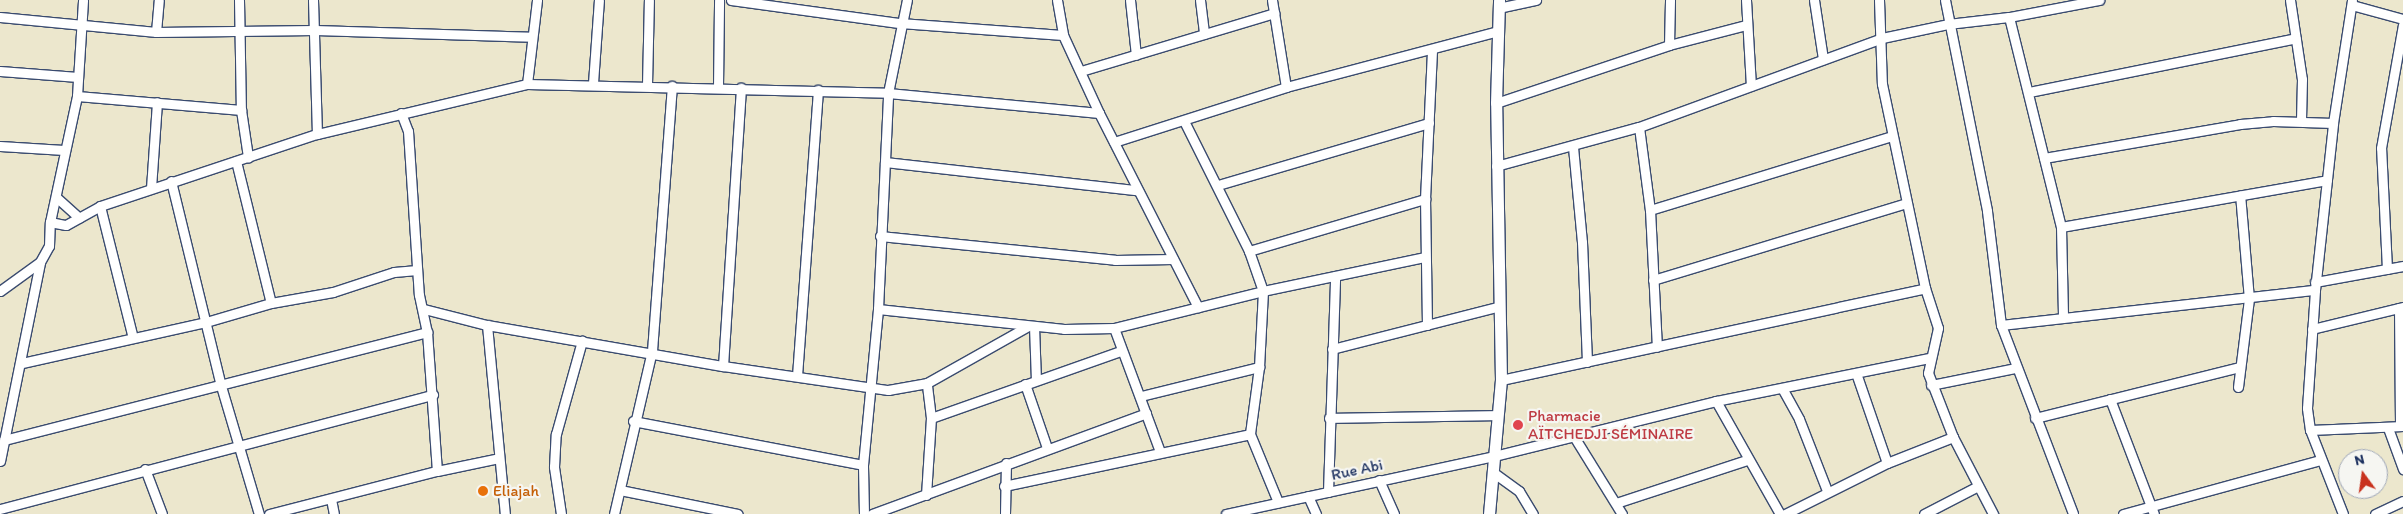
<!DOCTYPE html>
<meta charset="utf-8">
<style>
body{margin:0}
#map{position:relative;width:2403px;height:514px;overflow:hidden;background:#ece7cd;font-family:Itim,sans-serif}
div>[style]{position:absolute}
.roads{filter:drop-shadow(1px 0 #3a4b6f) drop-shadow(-1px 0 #3a4b6f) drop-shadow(0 1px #3a4b6f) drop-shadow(0 -1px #3a4b6f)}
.minor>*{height:9px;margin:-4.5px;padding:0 4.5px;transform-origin:4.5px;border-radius:4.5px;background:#fff}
.tertiary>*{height:11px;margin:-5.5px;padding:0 5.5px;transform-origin:5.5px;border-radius:5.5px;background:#fff}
.dots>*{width:14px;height:14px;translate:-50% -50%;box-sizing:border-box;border:2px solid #f6f6f2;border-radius:50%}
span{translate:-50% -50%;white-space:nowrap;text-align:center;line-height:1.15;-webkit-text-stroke:4.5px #f6f6f2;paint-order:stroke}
.health-label{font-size:16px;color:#be3a42}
.left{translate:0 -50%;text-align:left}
.street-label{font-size:16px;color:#1b2f5e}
.food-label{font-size:16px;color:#c56008}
.north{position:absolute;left:2338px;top:449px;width:50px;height:50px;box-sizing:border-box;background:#f6f6f2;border:1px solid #9ea6b7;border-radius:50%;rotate:346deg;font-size:14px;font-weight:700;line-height:20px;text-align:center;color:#1b2f5e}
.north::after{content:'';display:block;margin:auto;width:18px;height:22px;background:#c8321e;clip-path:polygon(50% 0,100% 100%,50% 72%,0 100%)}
</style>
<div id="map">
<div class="roads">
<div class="minor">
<i style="left:239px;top:0;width:110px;rotate:89deg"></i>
<i style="left:241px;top:110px;width:48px;rotate:81.5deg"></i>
<i style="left:313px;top:0;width:134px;rotate:88.3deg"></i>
<i style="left:731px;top:0;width:171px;rotate:7.8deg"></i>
<i style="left:900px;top:23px;width:163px;rotate:4.2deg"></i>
<i style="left:1057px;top:0;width:36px;rotate:80deg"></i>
<i style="left:1063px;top:35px;width:86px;rotate:65.2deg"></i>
<i style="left:1099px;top:113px;width:218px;rotate:63deg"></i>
<i style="left:1130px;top:0;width:55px;rotate:83.8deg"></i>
<i style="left:1200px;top:0;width:34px;rotate:83deg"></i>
<i style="left:1272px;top:0;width:88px;rotate:80.9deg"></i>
<i style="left:1746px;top:0;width:86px;rotate:86.7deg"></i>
<i style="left:1814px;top:0;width:60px;rotate:81.3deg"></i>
<i style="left:1879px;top:0;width:84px;rotate:88deg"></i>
<i style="left:1882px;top:84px;width:208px;rotate:78.1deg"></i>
<i style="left:1925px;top:288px;width:42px;rotate:72deg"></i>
<i style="left:1938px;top:328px;width:46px;rotate:102.5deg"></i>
<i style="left:1928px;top:373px;width:69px;rotate:68.7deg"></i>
<i style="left:1953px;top:437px;width:87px;rotate:62.5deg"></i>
<i style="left:1945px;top:0;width:215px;rotate:78.7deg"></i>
<i style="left:1987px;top:211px;width:115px;rotate:83deg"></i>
<i style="left:2001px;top:325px;width:202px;rotate:69.1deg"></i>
<i style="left:2290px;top:0;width:80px;rotate:81.4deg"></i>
<i style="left:2302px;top:79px;width:42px;rotate:91.4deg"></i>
<i style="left:2352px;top:5px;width:53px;rotate:15.4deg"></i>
<i style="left:1498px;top:8px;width:39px;rotate:-12deg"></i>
<i style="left:0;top:17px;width:157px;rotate:5.5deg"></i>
<i style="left:156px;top:32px;width:159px;rotate:-0.7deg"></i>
<i style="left:315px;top:30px;width:217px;rotate:1.8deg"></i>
<i style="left:2009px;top:17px;width:216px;rotate:76.1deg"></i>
<i style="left:2061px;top:227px;width:89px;rotate:88.7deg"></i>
<i style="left:156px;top:32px;width:32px;rotate:-85deg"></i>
<i style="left:1669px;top:45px;width:45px;rotate:-88.7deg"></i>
<i style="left:0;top:71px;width:78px;rotate:4.4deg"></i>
<i style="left:1081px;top:71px;width:202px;rotate:-16.7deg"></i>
<i style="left:593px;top:83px;width:83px;rotate:-85.9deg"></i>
<i style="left:527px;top:84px;width:85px;rotate:-83.2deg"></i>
<i style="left:647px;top:85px;width:85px;rotate:-88.7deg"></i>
<i style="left:718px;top:87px;width:87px;rotate:-89.3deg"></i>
<i style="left:2029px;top:92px;width:272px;rotate:-11.4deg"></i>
<i style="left:77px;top:96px;width:165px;rotate:4.9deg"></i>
<i style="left:1496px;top:103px;width:182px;rotate:-18.5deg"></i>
<i style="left:1669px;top:45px;width:80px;rotate:-14.6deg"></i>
<i style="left:401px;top:113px;width:19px;rotate:69deg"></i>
<i style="left:408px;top:131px;width:164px;rotate:86.2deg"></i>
<i style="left:419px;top:295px;width:38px;rotate:78deg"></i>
<i style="left:427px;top:332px;width:139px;rotate:85.9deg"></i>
<i style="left:1184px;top:121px;width:145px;rotate:63.4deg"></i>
<i style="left:1249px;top:251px;width:42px;rotate:70.7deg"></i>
<i style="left:1263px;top:291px;width:76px;rotate:93deg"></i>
<i style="left:1259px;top:367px;width:68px;rotate:97.7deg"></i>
<i style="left:1250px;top:434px;width:74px;rotate:67.6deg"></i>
<i style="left:1639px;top:127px;width:84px;rotate:82.5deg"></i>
<i style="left:1650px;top:210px;width:137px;rotate:87.1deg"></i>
<i style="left:1114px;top:142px;width:181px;rotate:-17.7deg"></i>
<i style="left:1286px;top:87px;width:219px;rotate:-14.8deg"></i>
<i style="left:0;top:146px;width:64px;rotate:3.6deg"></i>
<i style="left:1573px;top:147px;width:95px;rotate:84.6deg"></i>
<i style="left:1582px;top:242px;width:120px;rotate:87.6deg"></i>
<i style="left:2044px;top:158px;width:199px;rotate:-9.8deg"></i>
<i style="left:2240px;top:124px;width:33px;rotate:-5deg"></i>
<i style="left:2273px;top:121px;width:60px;rotate:1.9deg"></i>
<i style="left:236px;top:161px;width:146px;rotate:76.2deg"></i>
<i style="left:885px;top:162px;width:253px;rotate:6.4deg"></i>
<i style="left:1496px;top:166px;width:148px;rotate:-15.3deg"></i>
<i style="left:1639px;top:127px;width:259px;rotate:-20.1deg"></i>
<i style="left:1882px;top:38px;width:67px;rotate:-12deg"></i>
<i style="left:1948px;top:24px;width:61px;rotate:-6.5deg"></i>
<i style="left:2009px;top:17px;width:92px;rotate:-10.7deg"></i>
<i style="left:171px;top:181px;width:211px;rotate:76.3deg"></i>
<i style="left:221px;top:386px;width:134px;rotate:73.5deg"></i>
<i style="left:1218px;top:185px;width:220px;rotate:-16.4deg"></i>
<i style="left:151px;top:188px;width:86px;rotate:-86deg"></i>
<i style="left:56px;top:197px;width:31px;rotate:42deg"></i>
<i style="left:100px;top:206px;width:136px;rotate:76deg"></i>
<i style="left:1650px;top:210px;width:253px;rotate:-17deg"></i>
<i style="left:50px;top:222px;width:16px;rotate:11deg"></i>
<i style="left:66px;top:225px;width:39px;rotate:-29deg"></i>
<i style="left:100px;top:206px;width:229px;rotate:-18.4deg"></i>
<i style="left:317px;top:134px;width:216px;rotate:-13.4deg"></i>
<i style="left:527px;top:84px;width:361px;rotate:1.4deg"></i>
<i style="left:888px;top:93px;width:212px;rotate:5.4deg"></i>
<i style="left:2061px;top:227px;width:270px;rotate:-10deg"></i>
<i style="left:880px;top:236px;width:236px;rotate:5.8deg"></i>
<i style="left:1115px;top:260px;width:58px;rotate:-1deg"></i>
<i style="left:1249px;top:251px;width:184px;rotate:-16.5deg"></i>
<i style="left:2387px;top:269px;width:121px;rotate:-92.8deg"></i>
<i style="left:2381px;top:148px;width:125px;rotate:-79.9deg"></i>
<i style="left:1653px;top:280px;width:265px;rotate:-16.9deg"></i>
<i style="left:2315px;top:282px;width:89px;rotate:-10.3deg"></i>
<i style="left:0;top:291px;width:49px;rotate:-35.9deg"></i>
<i style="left:2399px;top:308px;width:118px;rotate:89.5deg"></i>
<i style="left:424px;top:309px;width:65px;rotate:14.3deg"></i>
<i style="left:487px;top:325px;width:240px;rotate:9.9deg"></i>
<i style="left:723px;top:366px;width:167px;rotate:8.3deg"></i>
<i style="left:888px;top:390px;width:40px;rotate:-10deg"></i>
<i style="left:927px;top:383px;width:116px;rotate:-29.4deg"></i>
<i style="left:878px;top:309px;width:187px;rotate:6.1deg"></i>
<i style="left:1064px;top:329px;width:50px;rotate:-1.1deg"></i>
<i style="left:1114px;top:328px;width:154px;rotate:-13.9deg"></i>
<i style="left:1263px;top:291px;width:165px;rotate:-11.9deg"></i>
<i style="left:487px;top:325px;width:190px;rotate:84.6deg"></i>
<i style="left:1427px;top:325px;width:126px;rotate:-90.9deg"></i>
<i style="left:1425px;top:199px;width:150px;rotate:-87.3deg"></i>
<i style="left:2001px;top:325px;width:316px;rotate:-6.4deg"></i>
<i style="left:1034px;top:326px;width:54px;rotate:87.9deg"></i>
<i style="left:1114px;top:328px;width:132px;rotate:69.6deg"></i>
<i style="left:2312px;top:329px;width:94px;rotate:-13.6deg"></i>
<i style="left:1332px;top:349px;width:170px;rotate:-14.3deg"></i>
<i style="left:22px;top:363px;width:189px;rotate:-12.6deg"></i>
<i style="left:206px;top:322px;width:68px;rotate:-16.3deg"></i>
<i style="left:271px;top:303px;width:63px;rotate:-10.1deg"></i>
<i style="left:333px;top:292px;width:64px;rotate:-18.2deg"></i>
<i style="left:394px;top:272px;width:23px;rotate:-5deg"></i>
<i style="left:723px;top:366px;width:279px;rotate:-86.3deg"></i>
<i style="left:1856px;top:373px;width:95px;rotate:71deg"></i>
<i style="left:797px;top:376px;width:287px;rotate:-85.8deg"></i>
<i style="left:1501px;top:380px;width:434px;rotate:-12.2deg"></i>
<i style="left:1025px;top:384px;width:68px;rotate:71deg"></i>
<i style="left:1931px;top:385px;width:86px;rotate:-11.4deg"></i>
<i style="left:2238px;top:387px;width:89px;rotate:-82.9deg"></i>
<i style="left:2249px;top:299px;width:104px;rotate:-94.9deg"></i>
<i style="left:1782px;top:388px;width:35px;rotate:61deg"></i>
<i style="left:1799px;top:419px;width:77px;rotate:68.7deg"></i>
<i style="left:1141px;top:396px;width:122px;rotate:-13.8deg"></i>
<i style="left:2110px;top:399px;width:123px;rotate:69.1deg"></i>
<i style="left:1716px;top:401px;width:130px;rotate:60.5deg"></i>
<i style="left:931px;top:418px;width:201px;rotate:-19.5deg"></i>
<i style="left:1329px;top:418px;width:169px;rotate:-1deg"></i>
<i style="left:2035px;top:418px;width:211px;rotate:-14deg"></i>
<i style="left:633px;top:421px;width:234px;rotate:10.8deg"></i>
<i style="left:2388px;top:428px;width:44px;rotate:69.9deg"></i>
<i style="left:2310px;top:430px;width:93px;rotate:-2.5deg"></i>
<i style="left:1573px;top:435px;width:93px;rotate:58.2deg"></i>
<i style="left:4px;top:440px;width:437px;rotate:-14.3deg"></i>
<i style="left:0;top:461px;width:203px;rotate:-78.6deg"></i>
<i style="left:40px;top:262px;width:18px;rotate:-61deg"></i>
<i style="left:49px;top:246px;width:24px;rotate:-88deg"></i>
<i style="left:50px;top:222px;width:129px;rotate:-77.9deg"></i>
<i style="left:77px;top:96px;width:96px;rotate:-86.4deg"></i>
<i style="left:145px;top:469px;width:48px;rotate:69.3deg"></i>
<i style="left:1494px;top:473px;width:31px;rotate:36deg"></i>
<i style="left:1519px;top:491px;width:27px;rotate:59deg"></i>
<i style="left:1379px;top:480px;width:37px;rotate:66deg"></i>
<i style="left:1004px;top:486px;width:251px;rotate:-11.9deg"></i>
<i style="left:620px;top:490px;width:120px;rotate:11.5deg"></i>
<i style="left:1328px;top:492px;width:216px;rotate:-88.1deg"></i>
<i style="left:926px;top:495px;width:77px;rotate:-86.3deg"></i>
<i style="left:931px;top:418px;width:35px;rotate:-97deg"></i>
<i style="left:1308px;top:496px;width:20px;rotate:66deg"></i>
<i style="left:331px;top:499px;width:15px;rotate:79deg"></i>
<i style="left:1616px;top:503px;width:138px;rotate:-18.2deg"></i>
<i style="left:0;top:509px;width:448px;rotate:-14.8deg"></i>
<i style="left:269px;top:514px;width:173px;rotate:-14.4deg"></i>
<i style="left:437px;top:471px;width:63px;rotate:-11.8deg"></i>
<i style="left:561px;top:514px;width:48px;rotate:-98.5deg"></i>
<i style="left:554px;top:467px;width:33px;rotate:-87deg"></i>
<i style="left:556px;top:434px;width:97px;rotate:-74.4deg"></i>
<i style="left:614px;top:514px;width:167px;rotate:-76.9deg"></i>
<i style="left:652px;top:351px;width:266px;rotate:-85.7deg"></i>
<i style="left:864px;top:514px;width:49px;rotate:-91.2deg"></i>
<i style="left:863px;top:465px;width:157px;rotate:-84.5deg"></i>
<i style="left:878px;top:309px;width:216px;rotate:-87.3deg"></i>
<i style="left:888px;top:93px;width:95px;rotate:-78.5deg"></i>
<i style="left:872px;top:514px;width:292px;rotate:-20.2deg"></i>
<i style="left:1005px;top:514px;width:51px;rotate:-88.9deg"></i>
<i style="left:1226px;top:514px;width:274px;rotate:-12.2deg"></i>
<i style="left:1494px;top:456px;width:229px;rotate:-13.9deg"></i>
<i style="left:1716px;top:401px;width:218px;rotate:-11.4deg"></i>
<i style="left:1785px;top:514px;width:114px;rotate:-26.6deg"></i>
<i style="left:1887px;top:463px;width:71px;rotate:-21.5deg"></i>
<i style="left:1924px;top:514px;width:61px;rotate:-27.4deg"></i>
<i style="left:2123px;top:514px;width:204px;rotate:-15.3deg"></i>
<i style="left:2343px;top:514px;width:90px;rotate:-111.4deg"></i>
<i style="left:2310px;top:430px;width:22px;rotate:-98deg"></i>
<i style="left:2307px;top:408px;width:118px;rotate:-86.1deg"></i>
<i style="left:2315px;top:290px;width:168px;rotate:-83.8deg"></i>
<i style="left:2333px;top:123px;width:124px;rotate:-81.2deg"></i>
<i style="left:2375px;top:514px;width:31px;rotate:-25deg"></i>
</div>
<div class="tertiary">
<i style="left:1489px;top:514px;width:135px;rotate:-84.9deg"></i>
<i style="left:1501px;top:380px;width:277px;rotate:-91deg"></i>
<i style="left:1496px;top:103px;width:103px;rotate:-88.3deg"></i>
</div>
</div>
<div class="dots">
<i style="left:1518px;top:425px;background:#e0444e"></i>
<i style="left:483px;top:491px;background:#e8710a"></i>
</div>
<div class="health-label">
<span class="left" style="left:1528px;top:425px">Pharmacie<br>AÏTCHEDJI SÉMINAIRE</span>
</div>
<div class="street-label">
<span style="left:1357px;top:470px;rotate:-12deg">Rue Abi</span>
</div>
<div class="food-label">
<span class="left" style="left:493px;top:491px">Eliajah</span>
</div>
<div class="north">N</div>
</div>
